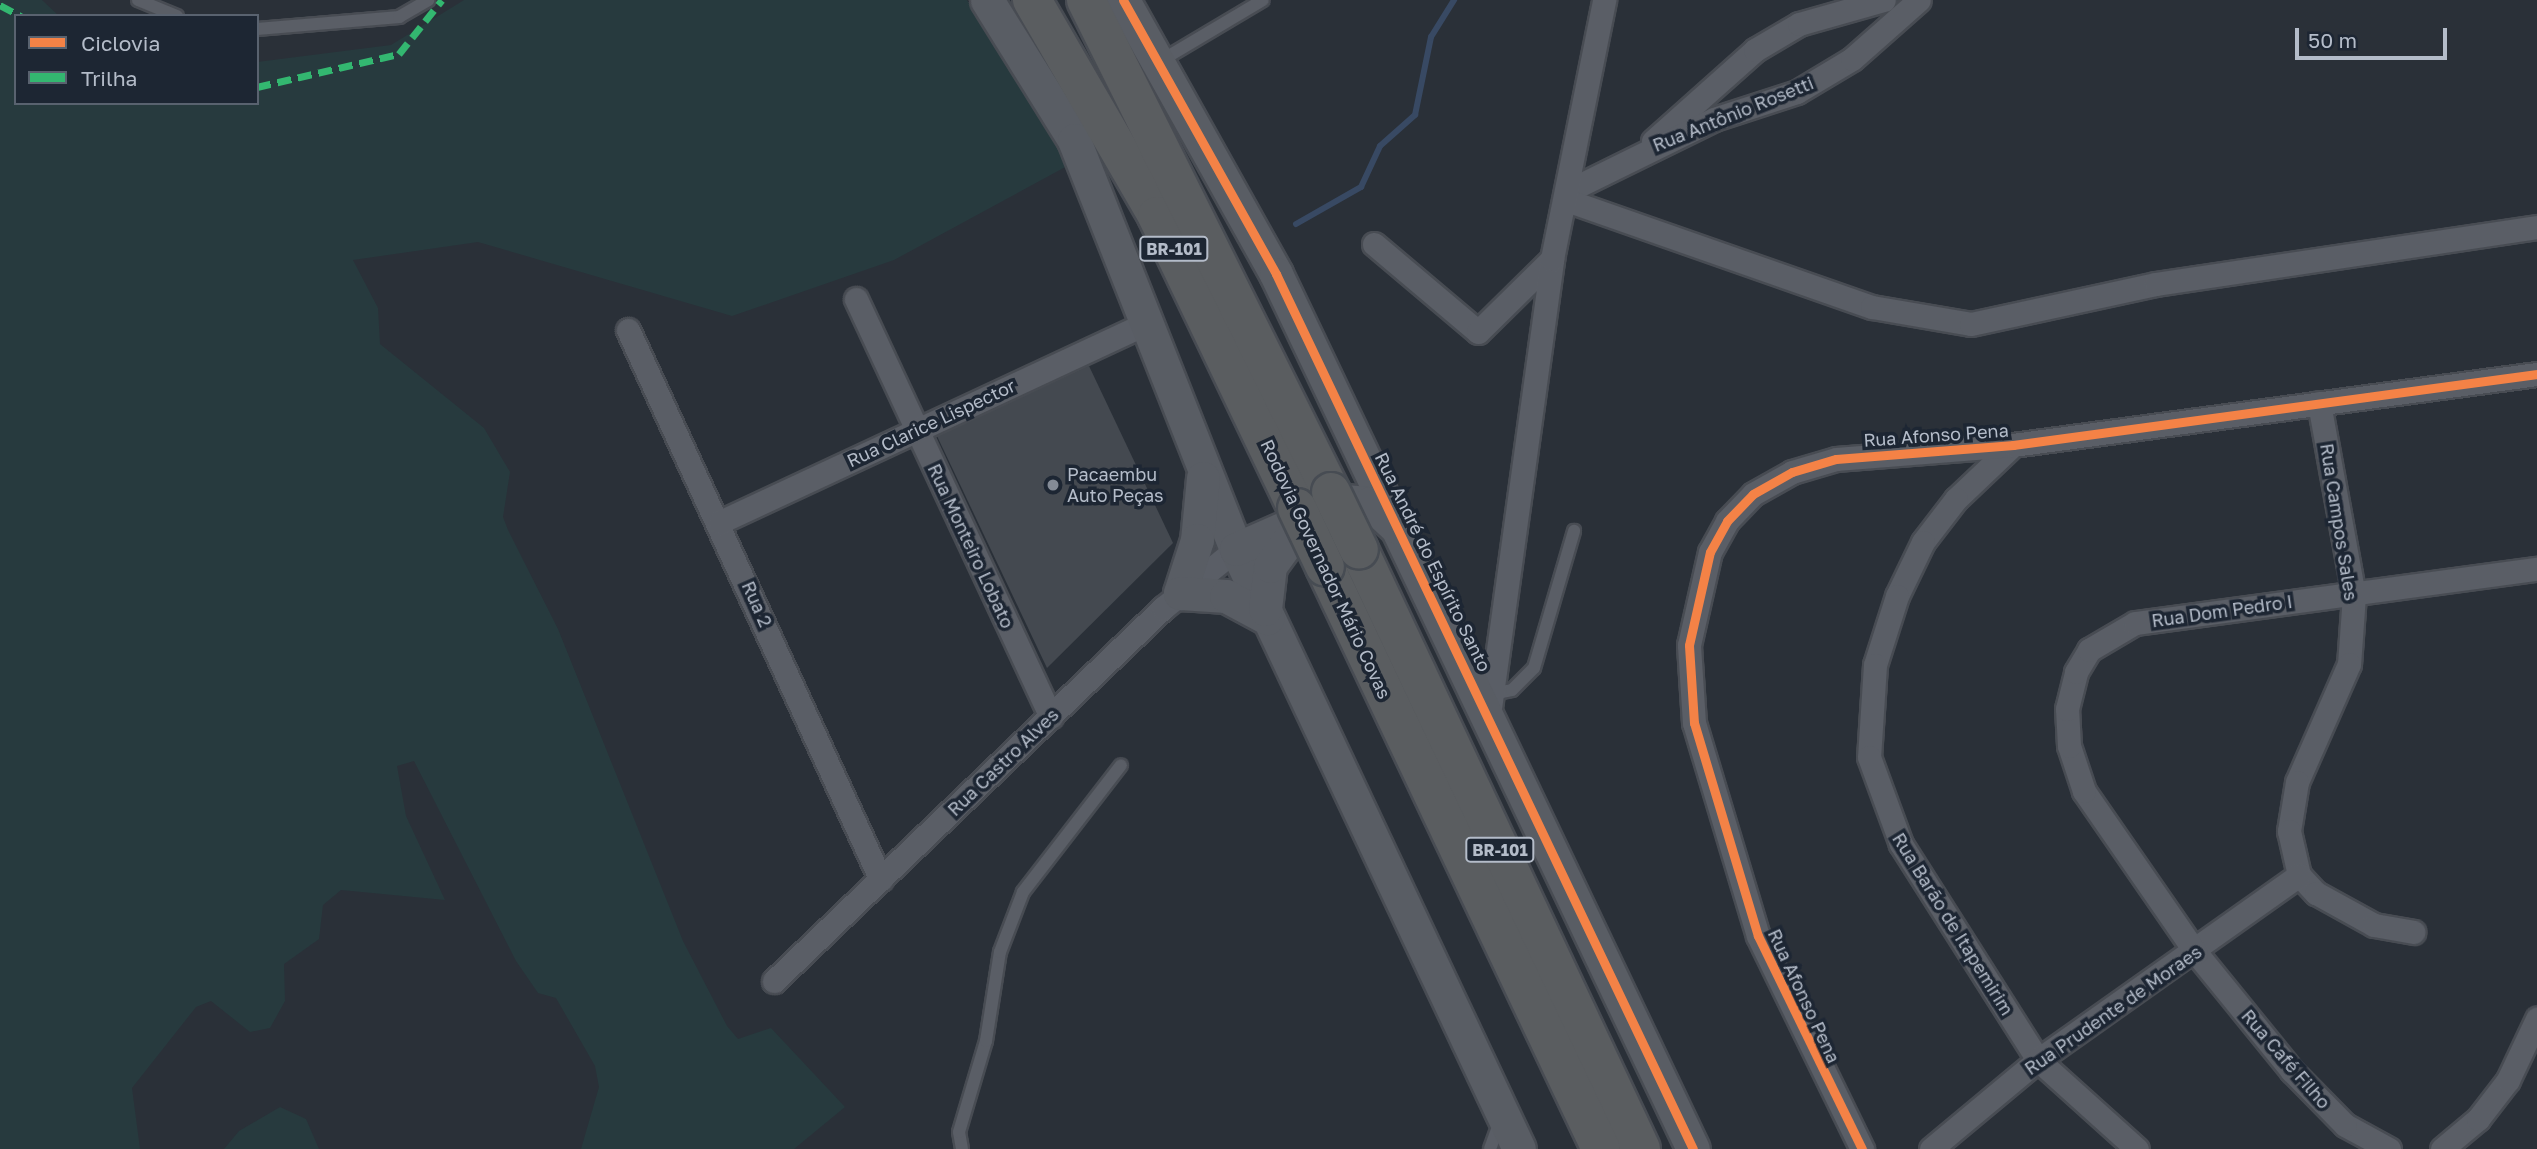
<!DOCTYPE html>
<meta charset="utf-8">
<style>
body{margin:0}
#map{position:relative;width:2537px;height:1149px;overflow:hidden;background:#2a3038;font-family:"Golos Text",sans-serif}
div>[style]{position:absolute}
.green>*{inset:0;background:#273a3e}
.stream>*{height:6px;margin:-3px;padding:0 3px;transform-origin:3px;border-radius:3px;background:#384963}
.building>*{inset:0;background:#444950}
.roads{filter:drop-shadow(2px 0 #484c53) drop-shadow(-2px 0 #484c53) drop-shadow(0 2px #484c53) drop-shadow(0 -2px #484c53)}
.lane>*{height:12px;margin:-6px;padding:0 6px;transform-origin:6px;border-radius:6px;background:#5a5e66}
.street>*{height:23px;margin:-11.5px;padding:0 11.5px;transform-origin:11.5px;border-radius:11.5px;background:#5a5e66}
.secondary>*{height:33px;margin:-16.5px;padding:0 16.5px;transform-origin:16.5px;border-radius:16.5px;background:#595d64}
.highway>*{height:38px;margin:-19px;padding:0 19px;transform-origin:19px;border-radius:19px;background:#5a5d60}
.bridges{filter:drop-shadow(2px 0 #474c53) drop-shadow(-2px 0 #474c53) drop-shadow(0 2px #474c53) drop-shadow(0 -2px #474c53)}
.highway-bridge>*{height:38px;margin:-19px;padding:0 19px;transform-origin:19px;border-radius:19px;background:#5a5d60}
.quiet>*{height:7px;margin-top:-3.5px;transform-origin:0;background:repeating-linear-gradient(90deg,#33b770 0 14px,transparent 0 21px)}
.cycleway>*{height:9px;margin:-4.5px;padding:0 4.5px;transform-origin:4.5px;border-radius:4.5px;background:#f48246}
.dots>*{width:19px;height:19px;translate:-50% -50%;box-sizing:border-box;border:4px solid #1d2633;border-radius:50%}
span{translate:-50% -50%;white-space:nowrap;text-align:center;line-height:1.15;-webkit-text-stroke:7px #1d2633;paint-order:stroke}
.shield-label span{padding:2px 5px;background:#1d2633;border:2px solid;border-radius:5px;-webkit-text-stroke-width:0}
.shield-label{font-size:16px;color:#b4bcc9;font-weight:700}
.street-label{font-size:18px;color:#b4bcc9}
.poi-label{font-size:18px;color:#b4bcc9}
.left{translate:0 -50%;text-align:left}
.legend{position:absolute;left:14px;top:14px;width:245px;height:91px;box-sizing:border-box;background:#1d2633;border:2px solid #59626f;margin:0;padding:9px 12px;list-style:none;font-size:21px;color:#b4bcc9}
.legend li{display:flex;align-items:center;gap:14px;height:35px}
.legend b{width:35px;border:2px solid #59626f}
.scale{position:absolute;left:2295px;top:28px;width:152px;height:32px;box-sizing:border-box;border:4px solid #b4bcc9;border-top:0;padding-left:9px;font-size:21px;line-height:24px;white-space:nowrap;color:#b4bcc9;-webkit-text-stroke:5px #1d2633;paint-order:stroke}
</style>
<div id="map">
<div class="green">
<i style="clip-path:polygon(0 0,42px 0,59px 16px,16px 16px,16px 103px,257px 103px,257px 62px,391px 45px,464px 0,967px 0,1069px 165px,894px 260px,732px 316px,478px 242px,353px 260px,378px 308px,380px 344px,484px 428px,510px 472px,503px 517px,508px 530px,558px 629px,683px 941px,727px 1026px,738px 1039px,771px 1028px,845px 1107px,794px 1149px,581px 1149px,599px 1087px,595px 1066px,556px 998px,538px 993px,516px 961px,414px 761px,397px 766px,406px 816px,445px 900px,341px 890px,323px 905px,319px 939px,284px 964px,285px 1001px,270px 1028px,250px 1032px,211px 1001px,196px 1007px,132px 1088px,140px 1149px,0 1149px)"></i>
<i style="clip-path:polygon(280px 1107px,306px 1119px,319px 1149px,224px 1149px,239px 1131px)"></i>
</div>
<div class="stream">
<i style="left:1296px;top:224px;width:75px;rotate:-29.6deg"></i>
<i style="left:1361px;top:187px;width:45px;rotate:-65.1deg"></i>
<i style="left:1380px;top:146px;width:47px;rotate:-41.5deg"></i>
<i style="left:1415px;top:115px;width:80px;rotate:-78.4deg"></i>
<i style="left:1431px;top:37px;width:44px;rotate:-58.1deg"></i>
</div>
<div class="building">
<i style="clip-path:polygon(1089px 366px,1173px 543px,1047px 668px,937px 436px)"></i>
</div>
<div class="roads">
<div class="lane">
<i style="left:138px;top:0;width:42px;rotate:22.3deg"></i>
<i style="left:257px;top:29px;width:143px;rotate:-4.8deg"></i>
<i style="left:399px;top:17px;width:34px;rotate:-30deg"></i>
<i style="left:1162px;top:60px;width:117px;rotate:-30.7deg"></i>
<i style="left:1492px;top:694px;width:20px;rotate:-11deg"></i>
<i style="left:1512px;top:690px;width:31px;rotate:-45deg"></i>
<i style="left:1534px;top:668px;width:143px;rotate:-73.7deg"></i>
<i style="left:962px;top:1149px;width:17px;rotate:-100deg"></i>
<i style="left:959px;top:1132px;width:95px;rotate:-73.5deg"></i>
<i style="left:986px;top:1041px;width:90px;rotate:-81.1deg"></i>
<i style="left:1000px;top:952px;width:64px;rotate:-69deg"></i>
<i style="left:1023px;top:892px;width:160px;rotate:-52.3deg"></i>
<i style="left:1490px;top:1149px;width:30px;rotate:-70deg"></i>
</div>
<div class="street">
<i style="left:1653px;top:141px;width:137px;rotate:-41.7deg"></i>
<i style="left:1755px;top:50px;width:51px;rotate:-30.6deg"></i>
<i style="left:1799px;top:24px;width:88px;rotate:-15.8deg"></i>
<i style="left:1570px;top:190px;width:161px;rotate:-26.2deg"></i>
<i style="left:1714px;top:119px;width:87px;rotate:-18deg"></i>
<i style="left:1797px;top:92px;width:64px;rotate:-31deg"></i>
<i style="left:1852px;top:59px;width:89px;rotate:-41.4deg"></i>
<i style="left:1569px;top:201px;width:321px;rotate:19.3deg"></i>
<i style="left:1872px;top:307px;width:100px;rotate:9.7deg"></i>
<i style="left:1971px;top:324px;width:189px;rotate:-12.2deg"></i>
<i style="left:2156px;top:284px;width:385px;rotate:-8.5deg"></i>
<i style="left:1374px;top:244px;width:136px;rotate:40.2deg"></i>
<i style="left:1478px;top:332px;width:104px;rotate:-44.6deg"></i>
<i style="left:856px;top:299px;width:461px;rotate:65deg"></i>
<i style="left:628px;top:330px;width:605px;rotate:65.3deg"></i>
<i style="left:2319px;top:403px;width:195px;rotate:79.7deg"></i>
<i style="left:2354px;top:595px;width:69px;rotate:94.1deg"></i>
<i style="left:2349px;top:664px;width:129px;rotate:113.8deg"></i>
<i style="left:2297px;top:782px;width:50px;rotate:99.3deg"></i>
<i style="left:2289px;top:831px;width:45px;rotate:77.2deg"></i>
<i style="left:2299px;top:875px;width:25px;rotate:47deg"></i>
<i style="left:2316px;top:893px;width:66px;rotate:28.9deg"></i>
<i style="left:2374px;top:925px;width:40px;rotate:10deg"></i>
<i style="left:2013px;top:445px;width:79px;rotate:136.5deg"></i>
<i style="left:1956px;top:499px;width:54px;rotate:127.5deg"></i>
<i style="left:1923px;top:542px;width:60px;rotate:115.7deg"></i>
<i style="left:1897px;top:596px;width:72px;rotate:107.7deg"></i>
<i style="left:1875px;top:665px;width:92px;rotate:93.7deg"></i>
<i style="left:1869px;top:757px;width:93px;rotate:69.8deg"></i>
<i style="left:1901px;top:844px;width:256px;rotate:57.6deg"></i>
<i style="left:2038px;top:1060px;width:133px;rotate:42deg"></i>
<i style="left:720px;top:522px;width:467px;rotate:-25deg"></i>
<i style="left:1489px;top:715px;width:460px;rotate:-82.1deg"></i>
<i style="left:1552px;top:259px;width:264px;rotate:-78.6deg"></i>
<i style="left:774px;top:981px;width:539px;rotate:-43.8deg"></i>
<i style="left:1163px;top:608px;width:94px;rotate:-38.9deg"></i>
<i style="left:1862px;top:1149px;width:237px;rotate:-116deg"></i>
<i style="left:1758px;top:936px;width:222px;rotate:-106.7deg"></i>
<i style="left:1694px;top:723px;width:78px;rotate:-93.7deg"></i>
<i style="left:1689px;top:645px;width:95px;rotate:-77.3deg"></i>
<i style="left:1710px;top:552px;width:35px;rotate:-61deg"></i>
<i style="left:1727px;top:521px;width:37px;rotate:-46deg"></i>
<i style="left:1753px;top:494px;width:45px;rotate:-29.4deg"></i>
<i style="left:1792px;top:472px;width:46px;rotate:-16.5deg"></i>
<i style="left:1836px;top:459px;width:178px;rotate:-4.5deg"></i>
<i style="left:2013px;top:445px;width:529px;rotate:-7.72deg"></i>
<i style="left:1931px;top:1149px;width:139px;rotate:-39.8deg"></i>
<i style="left:2038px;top:1060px;width:320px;rotate:-35.3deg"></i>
<i style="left:2389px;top:1149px;width:50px;rotate:-151.4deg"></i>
<i style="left:2345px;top:1125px;width:76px;rotate:-134.5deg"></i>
<i style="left:2292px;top:1071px;width:152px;rotate:-129.1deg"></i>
<i style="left:2196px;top:953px;width:197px;rotate:-124.7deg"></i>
<i style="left:2084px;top:791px;width:47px;rotate:-108.4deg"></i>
<i style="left:2069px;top:746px;width:37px;rotate:-93deg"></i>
<i style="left:2067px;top:709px;width:38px;rotate:-76deg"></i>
<i style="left:2076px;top:672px;width:26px;rotate:-59deg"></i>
<i style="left:2089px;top:650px;width:53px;rotate:-30.4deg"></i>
<i style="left:2135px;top:623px;width:406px;rotate:-7.7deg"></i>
<i style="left:2442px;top:1149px;width:47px;rotate:-39.8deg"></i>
<i style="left:2478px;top:1119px;width:49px;rotate:-52.4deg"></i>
<i style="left:2508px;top:1080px;width:68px;rotate:-64.6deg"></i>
</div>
<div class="secondary">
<i style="left:987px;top:0;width:165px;rotate:58.1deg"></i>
<i style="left:1074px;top:140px;width:440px;rotate:68.4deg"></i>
<i style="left:1236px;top:549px;width:663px;rotate:64.75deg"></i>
<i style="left:1123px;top:0;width:314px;rotate:60.8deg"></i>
<i style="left:1276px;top:274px;width:969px;rotate:64.52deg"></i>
<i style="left:1203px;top:478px;width:62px;rotate:95.5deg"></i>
<i style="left:1197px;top:540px;width:56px;rotate:107.8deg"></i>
<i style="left:1180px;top:593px;width:46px;rotate:3.7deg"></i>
<i style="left:1226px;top:596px;width:47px;rotate:28.2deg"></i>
<i style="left:1236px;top:549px;width:119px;rotate:-23.8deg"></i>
<i style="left:1345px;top:501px;width:25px;rotate:5deg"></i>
<i style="left:1370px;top:503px;width:34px;rotate:43deg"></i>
<i style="left:1265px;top:609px;width:43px;rotate:-83.4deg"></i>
<i style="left:1270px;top:566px;width:54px;rotate:-54deg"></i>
</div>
<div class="highway">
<i style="left:1032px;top:0;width:250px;rotate:59.9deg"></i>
<i style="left:1157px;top:216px;width:324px;rotate:64.4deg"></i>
<i style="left:1086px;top:0;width:550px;rotate:63.53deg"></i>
<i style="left:1359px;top:550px;width:662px;rotate:64.79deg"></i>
<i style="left:1325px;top:567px;width:644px;rotate:64.63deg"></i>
</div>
</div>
<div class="bridges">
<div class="highway-bridge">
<i style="left:1331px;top:492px;width:64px;rotate:64.2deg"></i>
<i style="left:1297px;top:508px;width:65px;rotate:64.6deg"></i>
</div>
</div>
<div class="quiet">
<i style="left:0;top:5px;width:24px;rotate:28deg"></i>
<i style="left:257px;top:87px;width:146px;rotate:-13.1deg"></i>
<i style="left:399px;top:54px;width:69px;rotate:-51.5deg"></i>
</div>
<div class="cycleway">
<i style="left:1123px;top:0;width:314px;rotate:60.8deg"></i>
<i style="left:1276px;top:274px;width:969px;rotate:64.52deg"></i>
<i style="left:1862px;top:1149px;width:237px;rotate:-116deg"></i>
<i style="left:1758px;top:936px;width:222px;rotate:-106.7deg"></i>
<i style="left:1694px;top:723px;width:78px;rotate:-93.7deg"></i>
<i style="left:1689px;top:645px;width:95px;rotate:-77.3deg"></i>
<i style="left:1710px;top:552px;width:35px;rotate:-61deg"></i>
<i style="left:1727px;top:521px;width:37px;rotate:-46deg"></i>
<i style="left:1753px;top:494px;width:45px;rotate:-29.4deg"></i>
<i style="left:1792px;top:472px;width:46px;rotate:-16.5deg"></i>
<i style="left:1836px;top:459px;width:178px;rotate:-4.5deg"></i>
<i style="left:2013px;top:445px;width:529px;rotate:-7.72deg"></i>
</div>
<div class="dots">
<i style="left:1053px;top:485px;background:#848b96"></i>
</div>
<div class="shield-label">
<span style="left:1174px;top:249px">BR-101</span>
<span style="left:1500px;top:850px">BR-101</span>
</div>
<div class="street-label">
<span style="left:1733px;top:114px;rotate:-22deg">Rua Antônio Rosetti</span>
<span style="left:931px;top:423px;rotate:-25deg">Rua Clarice Lispector</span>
<span style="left:1936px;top:435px;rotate:-4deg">Rua Afonso Pena</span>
<span style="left:2339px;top:522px;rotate:81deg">Rua Campos Sales</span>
<span style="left:971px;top:546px;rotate:65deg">Rua Monteiro Lobato</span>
<span style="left:1433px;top:562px;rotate:64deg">Rua André do Espírito Santo</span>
<span style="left:1326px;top:569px;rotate:65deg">Rodovia Governador Mário Covas</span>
<span style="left:757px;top:604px;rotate:66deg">Rua 2</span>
<span style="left:2222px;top:611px;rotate:-8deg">Rua Dom Pedro I</span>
<span style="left:1003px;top:762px;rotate:-44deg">Rua Castro Alves</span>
<span style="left:1953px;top:924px;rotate:58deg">Rua Barão de Itapemirim</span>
<span style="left:1804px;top:996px;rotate:65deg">Rua Afonso Pena</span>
<span style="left:2113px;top:1010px;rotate:-35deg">Rua Prudente de Moraes</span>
<span style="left:2286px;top:1059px;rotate:49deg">Rua Café Filho</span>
</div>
<div class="poi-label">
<span class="left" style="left:1067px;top:485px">Pacaembu<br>Auto Peças</span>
</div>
<ul class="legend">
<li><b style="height:9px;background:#f48246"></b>Ciclovia</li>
<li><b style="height:9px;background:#33b770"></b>Trilha</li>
</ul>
<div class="scale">50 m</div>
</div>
